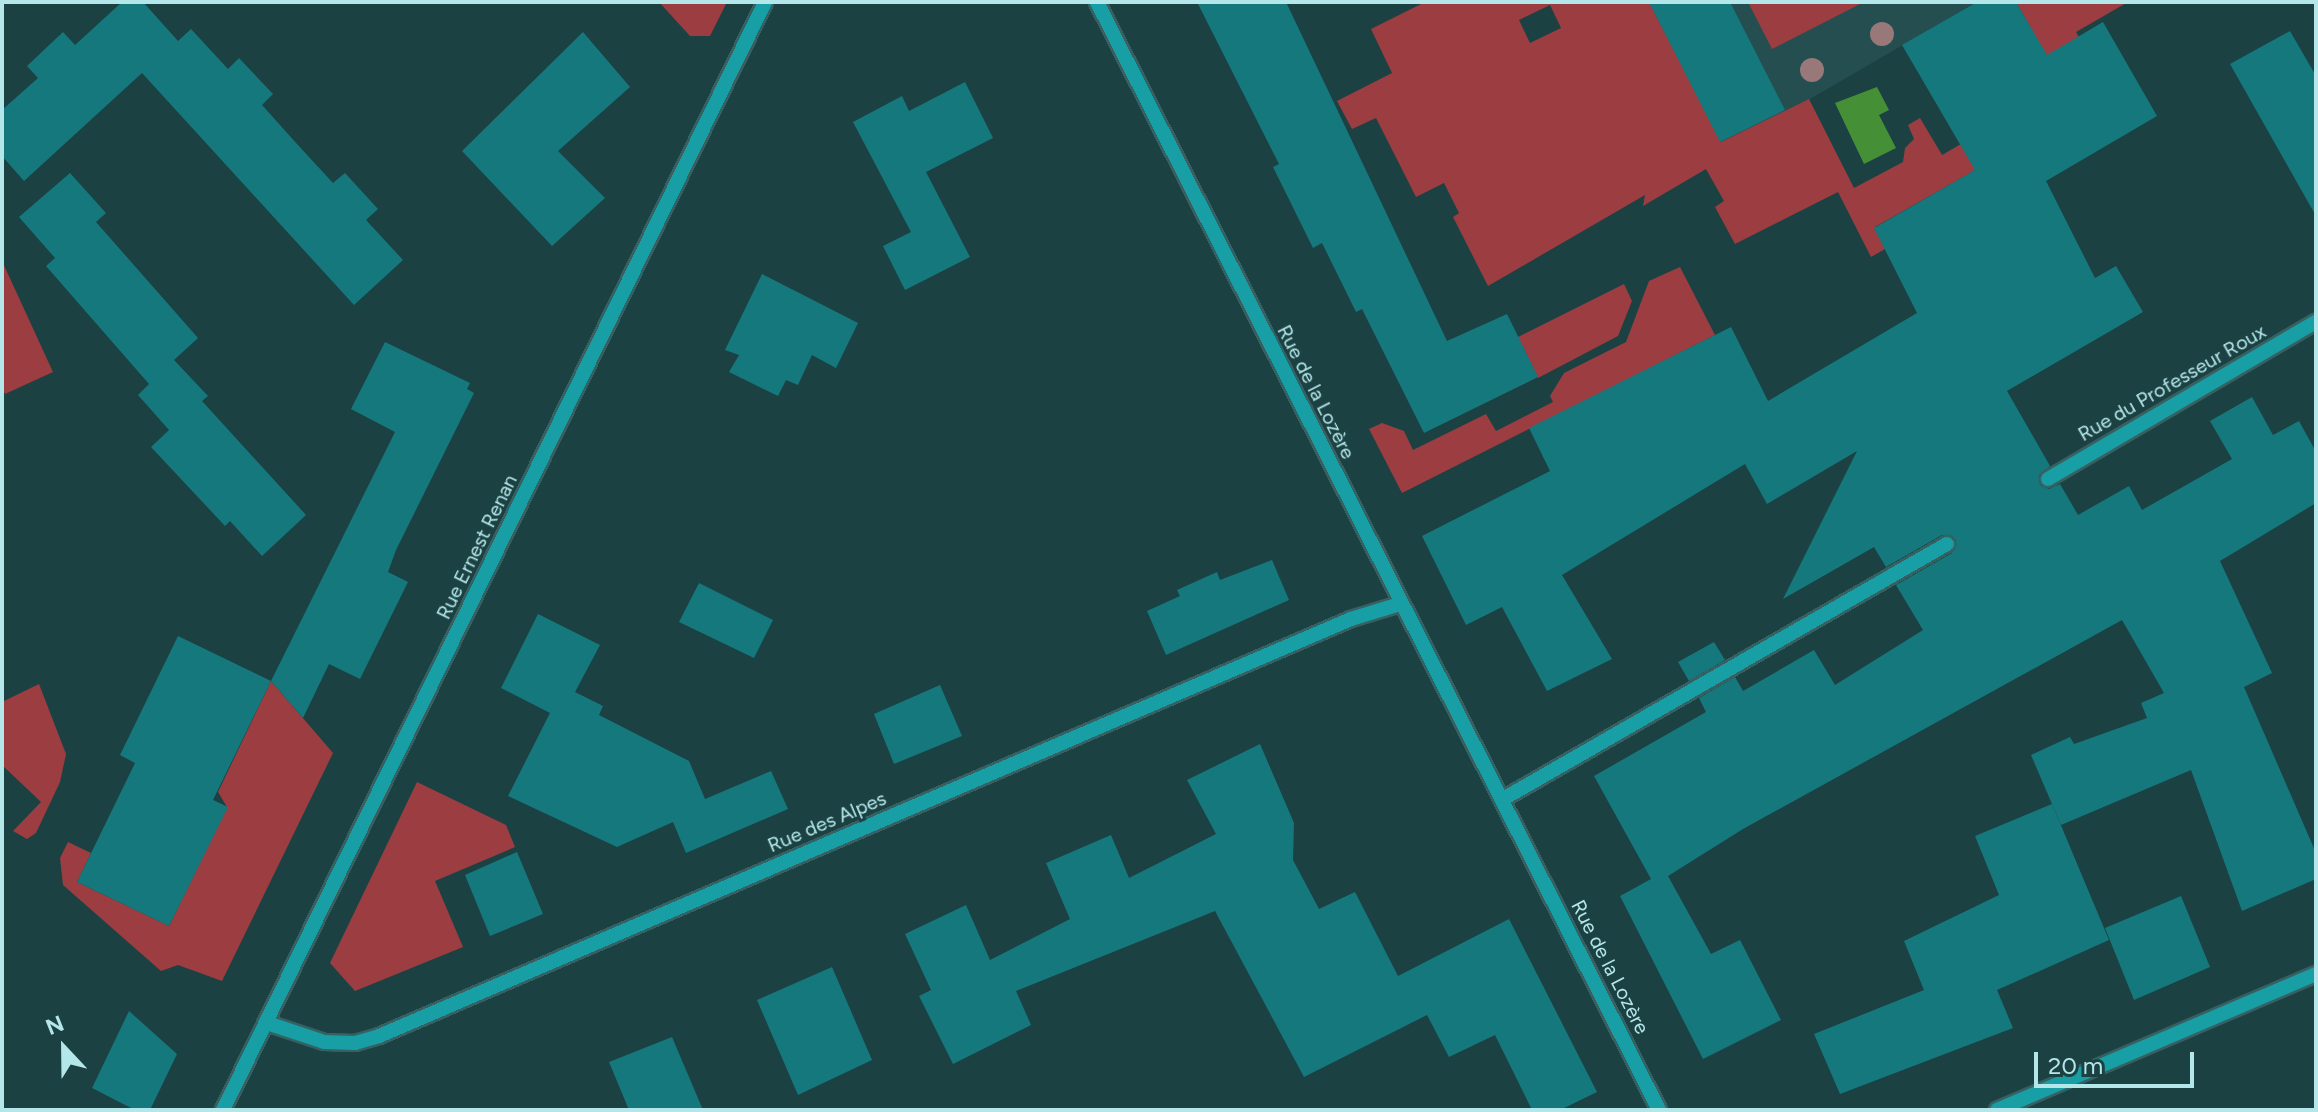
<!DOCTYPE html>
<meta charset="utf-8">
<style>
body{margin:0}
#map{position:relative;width:2318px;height:1112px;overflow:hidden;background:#1c4143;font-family:Figtree,sans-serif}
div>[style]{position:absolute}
.built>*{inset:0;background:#254e50}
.green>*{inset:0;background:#9c3d41}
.water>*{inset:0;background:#459036}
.building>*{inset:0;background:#15787d}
.roads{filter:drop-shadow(2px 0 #366163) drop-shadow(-2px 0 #366163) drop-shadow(0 2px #366163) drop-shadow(0 -2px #366163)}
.minor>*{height:14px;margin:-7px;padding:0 7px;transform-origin:7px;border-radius:7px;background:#189fa5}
.trees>*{width:24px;height:24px;margin:-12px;border-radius:50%;background:#987878}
span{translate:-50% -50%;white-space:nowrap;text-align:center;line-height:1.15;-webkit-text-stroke:6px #1c4143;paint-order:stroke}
.street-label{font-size:20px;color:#b4e7e9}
.frame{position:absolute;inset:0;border:4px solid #b4e7e9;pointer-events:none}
.north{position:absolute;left:24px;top:1008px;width:80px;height:80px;-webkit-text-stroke:6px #1c4143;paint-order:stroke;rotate:338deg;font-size:22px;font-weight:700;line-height:32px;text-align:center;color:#b4e7e9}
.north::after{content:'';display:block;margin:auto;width:28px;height:36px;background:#b4e7e9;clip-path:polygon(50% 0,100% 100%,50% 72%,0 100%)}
.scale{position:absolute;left:2034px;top:1052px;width:160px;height:36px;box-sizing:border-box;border:4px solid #b4e7e9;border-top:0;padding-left:10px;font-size:24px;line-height:28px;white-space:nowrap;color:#b4e7e9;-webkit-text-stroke:6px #1c4143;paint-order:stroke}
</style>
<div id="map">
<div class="built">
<i style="clip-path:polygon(1549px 2px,1977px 2px,1646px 194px)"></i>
</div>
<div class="green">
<i style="clip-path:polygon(659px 2px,727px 2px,710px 36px,690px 36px)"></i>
<i style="clip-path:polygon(evenodd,1425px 2px,1649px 2px,1721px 142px,1809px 99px,1854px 188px,1903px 162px,1905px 148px,1914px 139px,1908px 125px,1920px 118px,1942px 155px,1985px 130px,2023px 143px,1875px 227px,1885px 249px,1871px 257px,1838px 192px,1735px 244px,1715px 207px,1724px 201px,1706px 169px,1643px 206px,1645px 195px,1488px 286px,1453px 217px,1459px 213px,1444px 183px,1416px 197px,1376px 118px,1352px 129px,1337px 101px,1392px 73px,1371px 29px,1425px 2px,1550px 5px,1561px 28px,1530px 43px,1519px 20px,1550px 5px)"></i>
<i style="clip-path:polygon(1748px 2px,1864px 2px,1772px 49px)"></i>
<i style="clip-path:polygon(2016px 2px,2128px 2px,2076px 32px,2093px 64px,2052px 65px)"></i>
<i style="clip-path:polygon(2px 261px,53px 372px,5px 394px,2px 387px)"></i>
<i style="clip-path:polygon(1680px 267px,1715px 335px,1402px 493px,1369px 429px,1382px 423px,1404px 431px,1413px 450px,1486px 414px,1496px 431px,1553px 402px,1550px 396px,1564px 373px,1626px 342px,1649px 281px)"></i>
<i style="clip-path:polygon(1624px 284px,1632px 301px,1618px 336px,1538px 378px,1518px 337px)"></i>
<i style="clip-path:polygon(271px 681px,333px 753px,222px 981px,178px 965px,161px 971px,63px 885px,60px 858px,68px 842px,91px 853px,77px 882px,169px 926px,227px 807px,218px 792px)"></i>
<i style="clip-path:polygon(39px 684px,66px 754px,60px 782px,36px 833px,27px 839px,13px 831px,41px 802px,2px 765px,2px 702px)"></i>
<i style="clip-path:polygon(417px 782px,506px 825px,515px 847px,435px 881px,463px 947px,355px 991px,330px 963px)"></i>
</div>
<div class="water">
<i style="clip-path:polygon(1877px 87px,1889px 110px,1879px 115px,1896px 148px,1864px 164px,1835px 103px)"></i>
</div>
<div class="building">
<i style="clip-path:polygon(122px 2px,143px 2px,178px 41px,191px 29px,228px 69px,239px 58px,273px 94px,262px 105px,297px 144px,333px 183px,345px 173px,378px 209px,366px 220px,403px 260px,354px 305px,142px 73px,24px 181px,2px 156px,2px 110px,38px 78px,27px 66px,63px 32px,75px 45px)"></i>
<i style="clip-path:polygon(1197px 2px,1286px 2px,1447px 341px,1507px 314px,1538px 377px,1424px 433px,1362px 309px,1356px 312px,1322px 243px,1313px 248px,1273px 167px,1279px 164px)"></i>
<i style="clip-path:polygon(1649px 2px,1730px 2px,1785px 110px,1720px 142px)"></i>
<i style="clip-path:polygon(1977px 2px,2016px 2px,2047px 55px,2103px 22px,2157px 116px,2046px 181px,2095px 278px,2116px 266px,2143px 312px,2007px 391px,2050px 466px,2039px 475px,2040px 485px,2049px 489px,2060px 484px,2078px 515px,2129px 486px,2142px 510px,2232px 459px,2210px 421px,2252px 397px,2273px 435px,2299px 421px,2316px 452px,2316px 503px,2220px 561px,2272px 673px,2244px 687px,2316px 853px,2316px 879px,2242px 911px,2191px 770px,2061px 825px,2031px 755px,2070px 737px,2074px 744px,2147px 718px,2141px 703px,2164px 693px,2122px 620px,1743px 829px,1668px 876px,1711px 954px,1740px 940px,1781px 1020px,1703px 1059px,1620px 896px,1651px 879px,1594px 776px,1706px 712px,1699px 698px,1735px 677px,1743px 691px,1814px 650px,1835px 685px,1923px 630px,1896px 585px,1952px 553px,1956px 540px,1942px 535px,1886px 567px,1874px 547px,1783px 599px,1857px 451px,1767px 504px,1745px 464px,1562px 575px,1612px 659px,1547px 691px,1502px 607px,1466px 625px,1422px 536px,1550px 471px,1529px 428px,1731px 327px,1768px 401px,1917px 313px,1874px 228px,1975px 170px,1902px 45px)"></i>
<i style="clip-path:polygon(2290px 31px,2316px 76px,2316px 216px,2230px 64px)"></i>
<i style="clip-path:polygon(583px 32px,630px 87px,558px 151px,605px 198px,552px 246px,462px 151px)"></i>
<i style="clip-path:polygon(965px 82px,993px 138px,926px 172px,970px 257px,905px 290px,883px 246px,911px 232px,853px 122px,902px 96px,909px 111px)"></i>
<i style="clip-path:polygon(70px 173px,106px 213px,96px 222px,198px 338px,174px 360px,208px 396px,202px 401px,306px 515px,262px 556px,230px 521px,225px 526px,151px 447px,169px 430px,138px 395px,160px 373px,149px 384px,46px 266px,55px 258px,19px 217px)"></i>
<i style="clip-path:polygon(762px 274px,858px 323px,836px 368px,812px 355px,798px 385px,786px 380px,778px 396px,729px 372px,739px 355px,725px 350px)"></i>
<i style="clip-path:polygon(385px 342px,470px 383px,467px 389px,474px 393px,396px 550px,388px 572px,408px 582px,360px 679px,329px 664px,303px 718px,271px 681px,395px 432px,351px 409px)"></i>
<i style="clip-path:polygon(1272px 560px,1289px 600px,1166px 655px,1147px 611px,1180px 596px,1177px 590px,1217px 572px,1220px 580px)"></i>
<i style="clip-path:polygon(699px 583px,773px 620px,754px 658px,679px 622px)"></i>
<i style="clip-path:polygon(538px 614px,600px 645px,575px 692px,603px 706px,599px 715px,689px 761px,705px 799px,771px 771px,788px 809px,686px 853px,673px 822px,617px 847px,508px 796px,550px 713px,501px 688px)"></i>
<i style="clip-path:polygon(178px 636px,271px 681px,213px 800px,228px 807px,169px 926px,77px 882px,135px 763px,120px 755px)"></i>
<i style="clip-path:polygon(1714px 642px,1725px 660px,1689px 681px,1678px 662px)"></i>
<i style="clip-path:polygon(940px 685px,962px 736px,894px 764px,874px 714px)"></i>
<i style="clip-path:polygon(1260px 744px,1294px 823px,1293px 860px,1319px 909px,1355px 892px,1398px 976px,1509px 919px,1597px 1092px,1560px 1110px,1532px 1110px,1495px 1035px,1449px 1057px,1427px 1015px,1304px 1077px,1215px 911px,1016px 991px,1031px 1025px,953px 1064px,919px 996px,931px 990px,905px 934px,966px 905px,990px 960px,1070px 919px,1046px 863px,1111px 835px,1129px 878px,1216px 834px,1187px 780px)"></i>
<i style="clip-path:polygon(2052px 804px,2109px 940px,1997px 990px,2013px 1028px,1840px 1094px,1814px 1034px,1924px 990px,1904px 941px,1999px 895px,1975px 836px)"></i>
<i style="clip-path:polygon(517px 852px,543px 914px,490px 936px,465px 875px)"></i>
<i style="clip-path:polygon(2181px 896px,2210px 967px,2134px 1000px,2105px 928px)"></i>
<i style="clip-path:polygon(832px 967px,872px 1060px,798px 1095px,757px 1000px)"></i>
<i style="clip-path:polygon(129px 1011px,177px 1054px,150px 1110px,135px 1110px,92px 1088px)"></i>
<i style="clip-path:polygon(672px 1037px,703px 1110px,629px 1110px,609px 1062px)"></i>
</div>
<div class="roads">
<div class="minor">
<i style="left:1097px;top:2px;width:1242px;rotate:63.1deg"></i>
<i style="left:2048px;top:479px;width:311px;rotate:-30.4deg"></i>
<i style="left:1503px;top:799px;width:512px;rotate:-29.87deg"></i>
<i style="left:267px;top:1023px;width:60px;rotate:18.4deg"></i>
<i style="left:324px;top:1042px;width:31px;rotate:2deg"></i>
<i style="left:355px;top:1043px;width:25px;rotate:-16deg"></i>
<i style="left:379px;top:1036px;width:1058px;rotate:-23.22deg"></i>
<i style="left:1351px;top:619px;width:51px;rotate:-17deg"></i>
<i style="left:223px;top:1110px;width:1233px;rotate:-63.93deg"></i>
<i style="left:1997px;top:1110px;width:347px;rotate:-23.1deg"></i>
</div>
</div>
<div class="trees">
<i style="left:1882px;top:34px"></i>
<i style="left:1812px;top:70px"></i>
</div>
<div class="street-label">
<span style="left:2172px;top:383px;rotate:-30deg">Rue du Professeur Roux</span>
<span style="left:1316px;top:392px;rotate:63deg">Rue de la Lozère</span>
<span style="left:477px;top:547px;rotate:-64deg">Rue Ernest Renan</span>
<span style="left:827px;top:822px;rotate:-23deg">Rue des Alpes</span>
<span style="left:1610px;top:967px;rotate:63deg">Rue de la Lozère</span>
</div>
<div class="frame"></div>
<div class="north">N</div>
<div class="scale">20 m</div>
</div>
